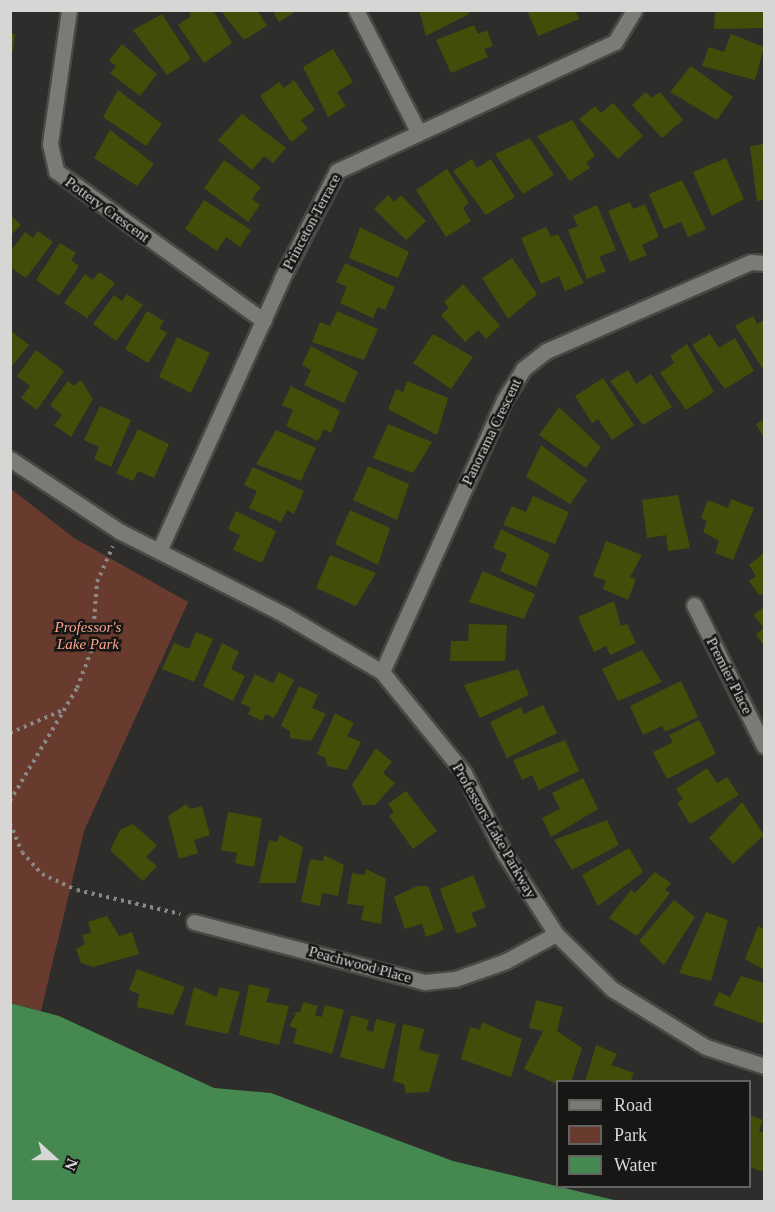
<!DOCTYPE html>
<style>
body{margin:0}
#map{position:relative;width:775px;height:1212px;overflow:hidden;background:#2e2d2b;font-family:Georgia,serif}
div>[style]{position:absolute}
.green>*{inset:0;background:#693a2e}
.water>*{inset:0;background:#468950}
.building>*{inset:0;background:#424d09}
.path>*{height:4px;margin-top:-2px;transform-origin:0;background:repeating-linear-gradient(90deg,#8a8987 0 3px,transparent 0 7.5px)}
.roads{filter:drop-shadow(2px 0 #484846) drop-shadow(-2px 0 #484846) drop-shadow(0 2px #484846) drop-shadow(0 -2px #484846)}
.street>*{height:15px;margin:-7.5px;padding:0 7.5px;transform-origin:7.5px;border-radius:7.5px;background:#7a7a77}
span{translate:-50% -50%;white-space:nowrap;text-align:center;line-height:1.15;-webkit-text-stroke:5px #161615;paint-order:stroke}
.street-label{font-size:15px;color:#d6d6d4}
.park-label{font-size:15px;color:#fea48d;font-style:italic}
.frame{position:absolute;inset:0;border:12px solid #d6d6d4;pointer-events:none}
.legend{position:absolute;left:556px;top:1080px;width:195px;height:108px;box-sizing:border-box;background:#161615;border:2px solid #636361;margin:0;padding:8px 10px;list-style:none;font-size:18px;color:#d6d6d4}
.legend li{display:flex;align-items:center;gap:12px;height:30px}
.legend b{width:30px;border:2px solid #636361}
.north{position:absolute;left:24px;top:1128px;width:60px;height:60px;-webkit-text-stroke:4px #161615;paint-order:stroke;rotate:111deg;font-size:16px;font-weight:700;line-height:24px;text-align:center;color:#d6d6d4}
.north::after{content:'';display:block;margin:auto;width:21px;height:27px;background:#d6d6d4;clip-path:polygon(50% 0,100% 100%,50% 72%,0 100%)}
</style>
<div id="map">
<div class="green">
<i style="clip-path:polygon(10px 488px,74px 538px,188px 602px,84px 831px,41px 1011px,11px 1003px)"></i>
</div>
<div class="water">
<i style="clip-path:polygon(10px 1003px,59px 1016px,214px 1088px,271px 1093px,453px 1161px,618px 1201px,11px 1201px)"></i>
</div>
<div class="building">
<i style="clip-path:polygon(188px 10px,213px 10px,232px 43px,204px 63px,178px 25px,191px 16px)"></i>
<i style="clip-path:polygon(220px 10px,257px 10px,267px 26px,244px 40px)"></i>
<i style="clip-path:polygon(272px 10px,298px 10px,279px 22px)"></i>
<i style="clip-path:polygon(419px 10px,468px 10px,469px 14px,426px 36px)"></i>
<i style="clip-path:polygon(527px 10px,575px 10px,579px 19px,538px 36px)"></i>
<i style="clip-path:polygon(715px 10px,764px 10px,764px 28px,714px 29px)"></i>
<i style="clip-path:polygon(162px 14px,191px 59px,167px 75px,133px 30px)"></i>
<i style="clip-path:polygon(474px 25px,478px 34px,487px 30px,493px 46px,484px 49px,488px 57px,451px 73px,436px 40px)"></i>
<i style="clip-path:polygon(10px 33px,15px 34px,12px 56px,10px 56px)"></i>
<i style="clip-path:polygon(731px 34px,764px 47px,755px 80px,702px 66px,709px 47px,724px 52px)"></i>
<i style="clip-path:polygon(122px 44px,157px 74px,140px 96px,110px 73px,116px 66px,109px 60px)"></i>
<i style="clip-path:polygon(333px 49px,353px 82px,337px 92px,346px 106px,328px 117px,303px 67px)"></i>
<i style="clip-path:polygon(691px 66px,733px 97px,717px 120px,670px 92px)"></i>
<i style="clip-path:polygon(294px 80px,315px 110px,301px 120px,308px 129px,291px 142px,260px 96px,279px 82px,284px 88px)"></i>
<i style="clip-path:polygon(118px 90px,162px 124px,146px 146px,103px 117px)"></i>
<i style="clip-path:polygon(646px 92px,652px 98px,660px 92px,683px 120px,662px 138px,632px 105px)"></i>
<i style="clip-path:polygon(613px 103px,643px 136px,618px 159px,579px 119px,595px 106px,601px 113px)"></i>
<i style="clip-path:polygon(242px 114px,286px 148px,273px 163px,264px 156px,252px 170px,218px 140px)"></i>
<i style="clip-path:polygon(572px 120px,595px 156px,586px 163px,590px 168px,570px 181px,537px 136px)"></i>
<i style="clip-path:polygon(110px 130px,154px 164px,137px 186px,94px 158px)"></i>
<i style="clip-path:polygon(530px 138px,554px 175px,523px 194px,495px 154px)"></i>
<i style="clip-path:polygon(764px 144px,764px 200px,757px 201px,750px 146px)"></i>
<i style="clip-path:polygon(726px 158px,744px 199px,712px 216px,693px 172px)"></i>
<i style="clip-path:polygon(472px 159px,477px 168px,491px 159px,515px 197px,486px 215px,453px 171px)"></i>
<i style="clip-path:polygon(224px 160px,261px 187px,252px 199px,260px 205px,248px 222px,204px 188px)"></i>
<i style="clip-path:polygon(447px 169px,469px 203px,463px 208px,471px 221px,446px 237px,416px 190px)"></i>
<i style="clip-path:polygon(682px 180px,706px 229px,688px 237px,681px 222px,664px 229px,649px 194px)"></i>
<i style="clip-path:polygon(388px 195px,394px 202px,401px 195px,426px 221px,406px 240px,374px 209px)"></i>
<i style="clip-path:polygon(204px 200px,251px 230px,240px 247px,226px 237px,217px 251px,185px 229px)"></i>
<i style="clip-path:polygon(630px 202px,633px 209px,645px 204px,659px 237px,642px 245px,647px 255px,630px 262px,608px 211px)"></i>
<i style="clip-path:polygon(597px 205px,616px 250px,599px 257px,606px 271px,587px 279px,568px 230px,578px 226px,573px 216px)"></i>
<i style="clip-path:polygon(10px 215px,21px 225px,10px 236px)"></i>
<i style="clip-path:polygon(360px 227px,409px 252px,398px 278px,349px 258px)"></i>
<i style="clip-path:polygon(546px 227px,551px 237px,558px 234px,584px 283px,565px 291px,559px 276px,541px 284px,521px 238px)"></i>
<i style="clip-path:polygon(38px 231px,53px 242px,26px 278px,10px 267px,10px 252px,25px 232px,33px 238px)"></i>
<i style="clip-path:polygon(60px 243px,76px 253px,71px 260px,79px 266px,59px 296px,36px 280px)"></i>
<i style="clip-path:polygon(512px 258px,537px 294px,508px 319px,482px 278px)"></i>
<i style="clip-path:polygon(345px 263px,395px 287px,385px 310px,378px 307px,373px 318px,340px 303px,347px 287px,336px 282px)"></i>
<i style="clip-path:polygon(99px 272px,115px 283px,87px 318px,64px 303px,85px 274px,93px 280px)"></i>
<i style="clip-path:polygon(463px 284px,500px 326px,486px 339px,478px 330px,465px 342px,441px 315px,449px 308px,444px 302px)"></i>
<i style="clip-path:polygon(127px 294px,143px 305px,116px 341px,93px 324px,114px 295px,122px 301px)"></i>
<i style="clip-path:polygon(147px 311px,164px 321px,159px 328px,167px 333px,148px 363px,125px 349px)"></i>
<i style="clip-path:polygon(337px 311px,378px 329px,364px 360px,312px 342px,320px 322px,330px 326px)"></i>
<i style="clip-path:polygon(753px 316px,757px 324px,764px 320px,764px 371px,735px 326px)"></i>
<i style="clip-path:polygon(10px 330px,29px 345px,10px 368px)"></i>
<i style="clip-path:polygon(433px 334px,473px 357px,451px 389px,413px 363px)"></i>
<i style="clip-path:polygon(710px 334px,719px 348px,735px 338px,754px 371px,725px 389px,692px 345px)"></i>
<i style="clip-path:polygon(177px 337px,210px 353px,191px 393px,159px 377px)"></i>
<i style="clip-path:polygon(687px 344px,714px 392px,686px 410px,660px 373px,674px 363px,670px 356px)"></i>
<i style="clip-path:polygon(311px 346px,358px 372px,344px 403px,304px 385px,311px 370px,302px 365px)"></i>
<i style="clip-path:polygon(36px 350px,64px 371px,37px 410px,21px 398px,30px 386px,17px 376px)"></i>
<i style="clip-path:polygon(628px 370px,636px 384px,651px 374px,672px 407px,643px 425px,610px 381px)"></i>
<i style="clip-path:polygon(603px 378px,634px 425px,612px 440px,598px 419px,592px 423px,575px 396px)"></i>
<i style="clip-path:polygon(81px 380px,93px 399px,71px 437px,54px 425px,62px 415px,50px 405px,68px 381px,74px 386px)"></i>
<i style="clip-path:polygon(407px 381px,448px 398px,437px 435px,388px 409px,396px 389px,403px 392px)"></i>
<i style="clip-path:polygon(291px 386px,340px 411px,331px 433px,324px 429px,318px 441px,286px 426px,293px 410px,282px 405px)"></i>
<i style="clip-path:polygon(100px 406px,131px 420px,111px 467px,94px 459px,99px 447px,84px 440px)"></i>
<i style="clip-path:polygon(559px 407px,601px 447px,586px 468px,539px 435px)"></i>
<i style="clip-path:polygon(764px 419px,764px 438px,756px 424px)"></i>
<i style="clip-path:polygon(388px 424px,432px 442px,413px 473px,373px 458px)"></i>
<i style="clip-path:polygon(138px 429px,169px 444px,154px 478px,138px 471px,133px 481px,116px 473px)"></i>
<i style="clip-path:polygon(276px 430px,316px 448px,301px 481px,256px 464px)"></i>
<i style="clip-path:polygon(541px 445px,587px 480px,570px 504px,526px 477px)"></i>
<i style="clip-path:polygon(368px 466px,409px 484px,397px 520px,353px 500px)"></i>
<i style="clip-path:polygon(253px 467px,304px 491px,294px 514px,287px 510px,281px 522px,249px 508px,257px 491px,244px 485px)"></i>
<i style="clip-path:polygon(678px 495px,690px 548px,668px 551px,666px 535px,647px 538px,642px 500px)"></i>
<i style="clip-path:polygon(533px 496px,569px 512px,555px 544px,503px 525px,512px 506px,526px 512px)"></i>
<i style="clip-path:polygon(731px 499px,754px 508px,733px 560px,715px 553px,719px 541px,703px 532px,707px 521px,701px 518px,708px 500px,728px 508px)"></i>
<i style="clip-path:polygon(350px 510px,390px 528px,378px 565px,335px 544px)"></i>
<i style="clip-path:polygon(236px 511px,276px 531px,262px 563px,233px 550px,240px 535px,228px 529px)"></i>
<i style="clip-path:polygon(501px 529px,550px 554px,536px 587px,500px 571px,507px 554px,493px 548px)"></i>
<i style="clip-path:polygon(606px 541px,642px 555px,630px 577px,636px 579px,628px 600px,603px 589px,606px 581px,593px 576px)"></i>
<i style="clip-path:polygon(764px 553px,764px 593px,760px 596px,749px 581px,756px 576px,749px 565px)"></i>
<i style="clip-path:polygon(330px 555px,376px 573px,356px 606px,316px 588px)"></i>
<i style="clip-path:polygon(483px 571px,535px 594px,524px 619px,469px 602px)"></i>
<i style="clip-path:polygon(614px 601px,621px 626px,627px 624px,636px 643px,610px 655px,606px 646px,594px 652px,578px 617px)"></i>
<i style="clip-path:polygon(764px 607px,764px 646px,756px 634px,764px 628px,753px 615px)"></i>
<i style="clip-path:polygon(469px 624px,507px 625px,505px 661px,450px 661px,451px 641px,468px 641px)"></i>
<i style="clip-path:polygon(196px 632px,213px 639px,194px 682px,162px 669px,174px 643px,189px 649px)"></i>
<i style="clip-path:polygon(222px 643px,239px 652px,231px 669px,245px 676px,233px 701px,203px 686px)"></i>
<i style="clip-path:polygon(642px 650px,662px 682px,618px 701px,602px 669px)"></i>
<i style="clip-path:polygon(518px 669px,529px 695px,480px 718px,464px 685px)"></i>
<i style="clip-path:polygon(279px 672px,294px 680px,277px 713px,273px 718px,266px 714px,262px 721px,248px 714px,251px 708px,241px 703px,255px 674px,273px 683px)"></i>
<i style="clip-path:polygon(681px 681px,698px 717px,665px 732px,662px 726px,643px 735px,630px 706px)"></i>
<i style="clip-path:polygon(299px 686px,318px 695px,312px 708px,326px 714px,311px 741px,290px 738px,290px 731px,281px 726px)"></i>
<i style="clip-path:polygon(543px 705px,557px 733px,507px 758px,490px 722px,521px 707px,524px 714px)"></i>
<i style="clip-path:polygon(335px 713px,354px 723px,347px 736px,361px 742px,347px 770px,327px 766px,326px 758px,317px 754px)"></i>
<i style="clip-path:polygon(699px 720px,716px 754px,667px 779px,653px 752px,673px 742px,669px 735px)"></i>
<i style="clip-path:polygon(565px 740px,579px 771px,539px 790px,532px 775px,522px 780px,513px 760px)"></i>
<i style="clip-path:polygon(376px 748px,392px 762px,383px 773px,395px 783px,375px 805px,363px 805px,352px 785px)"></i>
<i style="clip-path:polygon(707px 768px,717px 783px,727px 777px,739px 795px,690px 824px,677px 803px,683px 799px,676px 789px)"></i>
<i style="clip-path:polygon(583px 778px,598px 809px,551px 837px,542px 818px,560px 809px,552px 793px)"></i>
<i style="clip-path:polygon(406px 791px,437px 831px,413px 849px,389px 816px,394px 812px,388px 804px)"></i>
<i style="clip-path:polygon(742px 802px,764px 835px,733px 864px,709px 838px)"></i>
<i style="clip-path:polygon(186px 804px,191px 809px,202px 806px,210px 835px,194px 840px,198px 853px,179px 859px,168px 816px)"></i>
<i style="clip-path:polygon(228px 812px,262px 818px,254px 867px,235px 863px,237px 853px,221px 850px)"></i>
<i style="clip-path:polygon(607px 820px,619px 845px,572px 870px,554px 840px)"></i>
<i style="clip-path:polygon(133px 824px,157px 845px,146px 857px,157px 866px,143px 881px,110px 850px,120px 830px)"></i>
<i style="clip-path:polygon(280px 835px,303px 847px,296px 883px,259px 883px,269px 840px,277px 842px)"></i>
<i style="clip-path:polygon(629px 848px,643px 872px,598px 906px,582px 875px)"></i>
<i style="clip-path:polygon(324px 855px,344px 865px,338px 896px,322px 893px,320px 906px,301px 902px,310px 859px,323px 861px)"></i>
<i style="clip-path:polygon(366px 869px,386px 879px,381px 924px,361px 920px,364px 906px,347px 904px,352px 873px,365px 875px)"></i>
<i style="clip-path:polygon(655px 872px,671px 883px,665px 890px,670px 893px,637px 936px,609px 918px,631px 890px,635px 893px)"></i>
<i style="clip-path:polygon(473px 875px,486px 907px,471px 913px,477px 926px,457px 934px,440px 889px)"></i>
<i style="clip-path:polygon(417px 886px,428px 886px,444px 930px,426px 937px,422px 924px,405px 929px,394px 897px)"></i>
<i style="clip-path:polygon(674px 900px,695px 917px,664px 965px,639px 941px)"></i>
<i style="clip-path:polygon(706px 912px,728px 920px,711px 981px,679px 973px)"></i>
<i style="clip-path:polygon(107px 916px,119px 936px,132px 932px,139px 954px,93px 967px,81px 963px,76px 949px,85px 944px,82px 935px,91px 933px,88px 922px)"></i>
<i style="clip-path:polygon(758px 926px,764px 929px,764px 970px,745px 959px)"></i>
<i style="clip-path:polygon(137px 969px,185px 987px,173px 1015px,137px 1007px,139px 994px,129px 990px)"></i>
<i style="clip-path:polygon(741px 976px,764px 983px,764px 1024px,713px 1005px,719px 992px,730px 997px)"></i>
<i style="clip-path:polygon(249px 984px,270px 989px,266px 1002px,289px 1006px,279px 1045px,239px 1035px)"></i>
<i style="clip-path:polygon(194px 987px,217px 997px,219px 987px,240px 992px,228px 1034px,185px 1025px)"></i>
<i style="clip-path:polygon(536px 1000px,563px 1007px,557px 1031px,582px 1048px,571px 1082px,558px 1085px,524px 1069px,543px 1031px,529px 1028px)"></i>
<i style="clip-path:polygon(303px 1002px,318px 1006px,315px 1015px,322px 1017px,325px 1005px,344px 1010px,332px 1054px,293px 1043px,297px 1029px,289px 1026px,296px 1014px,291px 1013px,300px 1012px)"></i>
<i style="clip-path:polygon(351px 1015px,369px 1020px,366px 1030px,373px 1032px,376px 1019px,396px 1024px,384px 1069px,340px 1057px)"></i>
<i style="clip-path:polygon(482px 1022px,522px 1039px,511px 1077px,461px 1059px,470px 1027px,480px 1030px)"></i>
<i style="clip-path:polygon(403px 1024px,424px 1029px,419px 1050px,439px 1055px,429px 1092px,406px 1093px,404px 1084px,393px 1081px)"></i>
<i style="clip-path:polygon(596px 1045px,617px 1054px,611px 1065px,634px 1073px,630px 1082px,585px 1082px)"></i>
<i style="clip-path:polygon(750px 1115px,763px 1120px,759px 1131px,764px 1133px,764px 1172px,750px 1167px)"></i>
</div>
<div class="path">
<i style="left:10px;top:733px;width:58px;rotate:-23.5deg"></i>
<i style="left:10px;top:801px;width:131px;rotate:-59.3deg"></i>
<i style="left:77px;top:688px;width:42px;rotate:-69deg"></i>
<i style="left:92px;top:649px;width:67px;rotate:-85.7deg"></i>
<i style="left:97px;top:582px;width:39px;rotate:-66deg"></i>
<i style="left:10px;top:823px;width:31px;rotate:68deg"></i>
<i style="left:22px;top:852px;width:30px;rotate:48deg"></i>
<i style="left:42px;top:874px;width:38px;rotate:25deg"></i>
<i style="left:77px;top:890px;width:106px;rotate:13.1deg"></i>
</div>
<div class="roads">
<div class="street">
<i style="left:69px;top:10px;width:135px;rotate:98.1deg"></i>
<i style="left:50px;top:144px;width:28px;rotate:77deg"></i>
<i style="left:56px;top:171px;width:256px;rotate:35.8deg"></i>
<i style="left:356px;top:10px;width:134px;rotate:62.9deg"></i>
<i style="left:10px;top:459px;width:131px;rotate:33.4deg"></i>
<i style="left:119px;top:531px;width:186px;rotate:26.8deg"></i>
<i style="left:285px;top:615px;width:113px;rotate:30.4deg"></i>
<i style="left:382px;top:672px;width:130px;rotate:50.9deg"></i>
<i style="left:464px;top:773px;width:89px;rotate:63.4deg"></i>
<i style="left:504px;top:853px;width:96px;rotate:57.3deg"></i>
<i style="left:556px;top:934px;width:78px;rotate:44.5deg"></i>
<i style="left:612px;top:989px;width:110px;rotate:31.7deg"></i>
<i style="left:706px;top:1047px;width:61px;rotate:18.1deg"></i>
<i style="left:159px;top:551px;width:299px;rotate:-65.7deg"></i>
<i style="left:282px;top:278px;width:120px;rotate:-62.8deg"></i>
<i style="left:337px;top:171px;width:306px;rotate:-24.9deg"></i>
<i style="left:615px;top:42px;width:37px;rotate:-59deg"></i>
<i style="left:694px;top:605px;width:157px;rotate:63.6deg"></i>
<i style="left:382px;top:672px;width:298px;rotate:-65.8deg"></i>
<i style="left:504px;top:400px;width:36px;rotate:-58deg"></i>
<i style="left:523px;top:369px;width:29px;rotate:-38deg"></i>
<i style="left:546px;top:351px;width:223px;rotate:-23.5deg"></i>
<i style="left:751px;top:262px;width:13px;rotate:4deg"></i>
<i style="left:194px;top:922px;width:239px;rotate:14.6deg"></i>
<i style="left:425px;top:982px;width:30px;rotate:-6deg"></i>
<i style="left:455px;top:979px;width:54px;rotate:-19.4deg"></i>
<i style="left:506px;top:961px;width:57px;rotate:-28.4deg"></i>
</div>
</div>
<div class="street-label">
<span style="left:107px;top:210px;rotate:36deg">Pottery Crescent</span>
<span style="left:312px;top:222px;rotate:-62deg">Princeton Terrace</span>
<span style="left:492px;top:432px;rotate:-64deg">Panorama Crescent</span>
<span style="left:729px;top:676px;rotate:63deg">Premier Place</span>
<span style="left:494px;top:831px;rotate:60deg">Professors Lake Parkway</span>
<span style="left:360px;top:965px;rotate:15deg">Peachwood Place</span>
</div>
<div class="park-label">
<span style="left:88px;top:636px">Professor's<br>Lake Park</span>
</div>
<div class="frame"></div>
<ul class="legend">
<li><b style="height:8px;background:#7a7a77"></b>Road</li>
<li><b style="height:16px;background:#693a2e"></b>Park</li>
<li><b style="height:16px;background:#468950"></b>Water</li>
</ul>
<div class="north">N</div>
</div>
